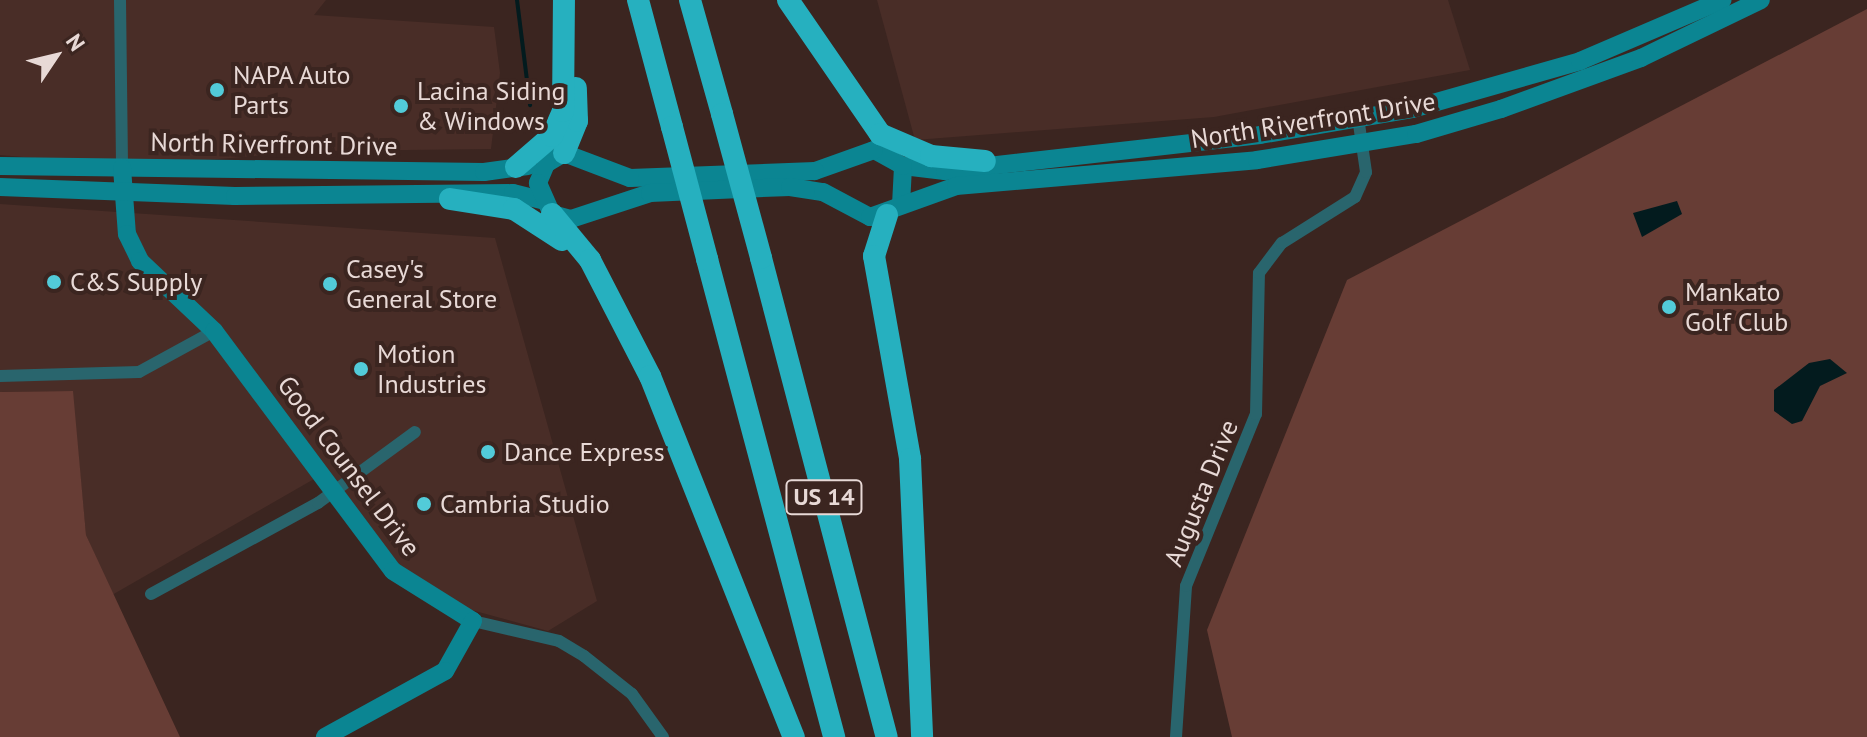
<!DOCTYPE html>
<style>
body{margin:0}
#map{position:relative;width:1867px;height:737px;overflow:hidden;background:#3b2520;font-family:"PT Sans",sans-serif}
div>[style]{position:absolute}
.built>*{inset:0;background:#492d27}
.green>*{inset:0;background:#673d35}
.water>*{inset:0;background:#031b1e}
.stream>*{height:4px;margin:-2px;padding:0 2px;transform-origin:2px;border-radius:2px;background:#031b1e}
.street>*{height:12px;margin:-6px;padding:0 6px;transform-origin:6px;border-radius:6px;background:#29656d}
.secondary>*{height:18px;margin:-9px;padding:0 9px;transform-origin:9px;border-radius:9px;background:#0b8592}
.highway>*{height:22px;margin:-11px;padding:0 11px;transform-origin:11px;border-radius:11px;background:#26b0bf}
.highway-bridge>*{height:22px;margin:-11px;padding:0 11px;transform-origin:11px;border-radius:11px;background:#26b0bf}
.dots>*{width:22px;height:22px;translate:-50% -50%;box-sizing:border-box;border:4px solid #3b2520;border-radius:50%}
span{translate:-50% -50%;white-space:nowrap;text-align:center;line-height:1.15;-webkit-text-stroke:8px #3b2520;paint-order:stroke}
.shield-label span{padding:2px 6px;background:#3b2520;border:2px solid;border-radius:6px;-webkit-text-stroke-width:0}
.shield-label{font-size:24px;color:#e8d9d6;font-weight:700}
.poi-label{font-size:26px;color:#e8d9d6}
.left{translate:0 -50%;text-align:left}
.street-label{font-size:26px;color:#e8d9d6}
.north{position:absolute;left:16px;top:16px;width:80px;height:80px;-webkit-text-stroke:6px #3b2520;paint-order:stroke;rotate:55deg;font-size:22px;font-weight:700;line-height:32px;text-align:center;color:#e8d9d6}
.north::after{content:'';display:block;margin:auto;width:28px;height:36px;background:#e8d9d6;clip-path:polygon(50% 0,100% 100%,50% 72%,0 100%)}
</style>
<div id="map">
<div class="built">
<i style="clip-path:polygon(0 0,326px 0,314px 15px,494px 27px,500px 73px,491px 149px,319px 151px,128px 166px,0 155px)"></i>
<i style="clip-path:polygon(877px 0,1448px 0,1470px 70px,1214px 117px,915px 140px)"></i>
<i style="clip-path:polygon(0 204px,495px 238px,597px 601px,548px 631px,464px 608px,395px 564px,321px 475px,112px 595px,86px 535px,72px 391px,0 392px)"></i>
</div>
<div class="green">
<i style="clip-path:polygon(1867px 9px,1867px 737px,1232px 737px,1207px 630px,1347px 280px)"></i>
<i style="clip-path:polygon(73px 391px,86px 535px,180px 737px,0 737px,0 392px)"></i>
</div>
<div class="water">
<i style="clip-path:polygon(1677px 201px,1682px 214px,1642px 237px,1633px 213px)"></i>
<i style="clip-path:polygon(1830px 359px,1847px 373px,1820px 386px,1802px 421px,1792px 424px,1774px 411px,1774px 390px,1809px 363px)"></i>
</div>
<div class="stream">
<i style="left:517px;top:0;width:106px;rotate:82.9deg"></i>
</div>
<div class="street">
<i style="left:120px;top:0;width:168px;rotate:89.3deg"></i>
<i style="left:0;top:376px;width:139px;rotate:-1.6deg"></i>
<i style="left:139px;top:372px;width:85px;rotate:-28.7deg"></i>
<i style="left:151px;top:594px;width:190px;rotate:-28.6deg"></i>
<i style="left:318px;top:503px;width:120px;rotate:-36.2deg"></i>
<i style="left:473px;top:621px;width:88px;rotate:13.1deg"></i>
<i style="left:559px;top:641px;width:29px;rotate:31deg"></i>
<i style="left:584px;top:656px;width:61px;rotate:38.4deg"></i>
<i style="left:632px;top:694px;width:53px;rotate:54.2deg"></i>
<i style="left:1176px;top:737px;width:151px;rotate:-86.2deg"></i>
<i style="left:1186px;top:586px;width:186px;rotate:-67.9deg"></i>
<i style="left:1256px;top:414px;width:141px;rotate:-88.8deg"></i>
<i style="left:1259px;top:273px;width:38px;rotate:-53deg"></i>
<i style="left:1282px;top:243px;width:86px;rotate:-32.2deg"></i>
<i style="left:1355px;top:197px;width:27px;rotate:-66deg"></i>
<i style="left:1366px;top:172px;width:56px;rotate:-98.3deg"></i>
</div>
<div class="secondary">
<i style="left:0;top:166px;width:484px;rotate:0.7deg"></i>
<i style="left:484px;top:172px;width:44px;rotate:-7.8deg"></i>
<i style="left:903px;top:166px;width:42px;rotate:6.8deg"></i>
<i style="left:945px;top:171px;width:317px;rotate:-6.5deg"></i>
<i style="left:1260px;top:135px;width:154px;rotate:-9.7deg"></i>
<i style="left:1412px;top:109px;width:175px;rotate:-15.9deg"></i>
<i style="left:1580px;top:61px;width:155px;rotate:-23.2deg"></i>
<i style="left:122px;top:168px;width:66px;rotate:85.7deg"></i>
<i style="left:127px;top:234px;width:30px;rotate:64deg"></i>
<i style="left:140px;top:261px;width:102px;rotate:43.4deg"></i>
<i style="left:214px;top:331px;width:299px;rotate:53.3deg"></i>
<i style="left:393px;top:571px;width:94px;rotate:32deg"></i>
<i style="left:473px;top:621px;width:57px;rotate:119.2deg"></i>
<i style="left:445px;top:671px;width:137px;rotate:151.2deg"></i>
<i style="left:0;top:187px;width:235px;rotate:2.2deg"></i>
<i style="left:235px;top:196px;width:278px;rotate:-0.6deg"></i>
<i style="left:513px;top:193px;width:29px;rotate:14deg"></i>
<i style="left:901px;top:205px;width:39px;rotate:-87deg"></i>
<i style="left:903px;top:166px;width:33px;rotate:-151deg"></i>
<i style="left:874px;top:150px;width:63px;rotate:160.4deg"></i>
<i style="left:815px;top:171px;width:185px;rotate:177.8deg"></i>
<i style="left:630px;top:178px;width:71px;rotate:-159.3deg"></i>
<i style="left:564px;top:153px;width:21px;rotate:149deg"></i>
<i style="left:546px;top:164px;width:21px;rotate:113deg"></i>
<i style="left:538px;top:183px;width:34px;rotate:66deg"></i>
<i style="left:552px;top:214px;width:20px;rotate:15deg"></i>
<i style="left:571px;top:219px;width:83px;rotate:-18.2deg"></i>
<i style="left:650px;top:193px;width:140px;rotate:-2.5deg"></i>
<i style="left:790px;top:187px;width:33px;rotate:9deg"></i>
<i style="left:823px;top:192px;width:53px;rotate:28deg"></i>
<i style="left:870px;top:217px;width:91px;rotate:-19.8deg"></i>
<i style="left:956px;top:186px;width:302px;rotate:-4.9deg"></i>
<i style="left:1257px;top:160px;width:161px;rotate:-9.3deg"></i>
<i style="left:1416px;top:134px;width:89px;rotate:-16.4deg"></i>
<i style="left:1501px;top:109px;width:149px;rotate:-20deg"></i>
<i style="left:1641px;top:58px;width:133px;rotate:-25.8deg"></i>
</div>
<div class="highway">
<i style="left:638px;top:0;width:131px;rotate:75deg"></i>
<i style="left:690px;top:0;width:118px;rotate:74.3deg"></i>
<i style="left:788px;top:0;width:163px;rotate:55.5deg"></i>
<i style="left:880px;top:134px;width:56px;rotate:23.3deg"></i>
<i style="left:931px;top:156px;width:54px;rotate:5.3deg"></i>
<i style="left:564px;top:153px;width:35px;rotate:-68deg"></i>
<i style="left:577px;top:121px;width:33px;rotate:-92deg"></i>
<i style="left:516px;top:167px;width:48px;rotate:-40.7deg"></i>
<i style="left:552px;top:136px;width:27px;rotate:-66deg"></i>
<i style="left:563px;top:111px;width:111px;rotate:-89.5deg"></i>
<i style="left:450px;top:199px;width:65px;rotate:8.9deg"></i>
<i style="left:514px;top:209px;width:57px;rotate:32.9deg"></i>
<i style="left:552px;top:214px;width:60px;rotate:50.4deg"></i>
<i style="left:590px;top:260px;width:131px;rotate:62.7deg"></i>
<i style="left:650px;top:376px;width:389px;rotate:68.3deg"></i>
<i style="left:887px;top:215px;width:43px;rotate:107.6deg"></i>
<i style="left:874px;top:256px;width:206px;rotate:79.9deg"></i>
<i style="left:910px;top:459px;width:278px;rotate:87.5deg"></i>
<i style="left:761px;top:258px;width:495px;rotate:75.3deg"></i>
<i style="left:707px;top:259px;width:495px;rotate:75.1deg"></i>
</div>
<div class="highway-bridge">
<i style="left:722px;top:114px;width:149px;rotate:74.8deg"></i>
<i style="left:672px;top:127px;width:137px;rotate:75.1deg"></i>
</div>
<div class="dots">
<i style="left:217px;top:90px;background:#52cbd9"></i>
<i style="left:401px;top:106px;background:#52cbd9"></i>
<i style="left:54px;top:282px;background:#52cbd9"></i>
<i style="left:330px;top:284px;background:#52cbd9"></i>
<i style="left:1669px;top:307px;background:#52cbd9"></i>
<i style="left:361px;top:369px;background:#52cbd9"></i>
<i style="left:488px;top:452px;background:#52cbd9"></i>
<i style="left:424px;top:504px;background:#52cbd9"></i>
</div>
<div class="shield-label">
<span style="left:824px;top:497px">US 14</span>
</div>
<div class="poi-label">
<span class="left" style="left:233px;top:90px">NAPA Auto<br>Parts</span>
<span class="left" style="left:417px;top:106px">Lacina Siding<br>&amp; Windows</span>
<span class="left" style="left:346px;top:284px">Casey's<br>General Store</span>
<span class="left" style="left:70px;top:282px">C&amp;S Supply</span>
<span class="left" style="left:1685px;top:307px">Mankato<br>Golf Club</span>
<span class="left" style="left:377px;top:369px">Motion<br>Industries</span>
<span class="left" style="left:504px;top:452px">Dance Express</span>
<span class="left" style="left:440px;top:504px">Cambria Studio</span>
</div>
<div class="street-label">
<span style="left:1313px;top:120px;rotate:-9deg">North Riverfront Drive</span>
<span style="left:274px;top:144px;rotate:1deg">North Riverfront Drive</span>
<span style="left:349px;top:466px;rotate:53deg">Good Counsel Drive</span>
<span style="left:1201px;top:493px;rotate:-68deg">Augusta Drive</span>
</div>
<div class="north">N</div>
</div>
